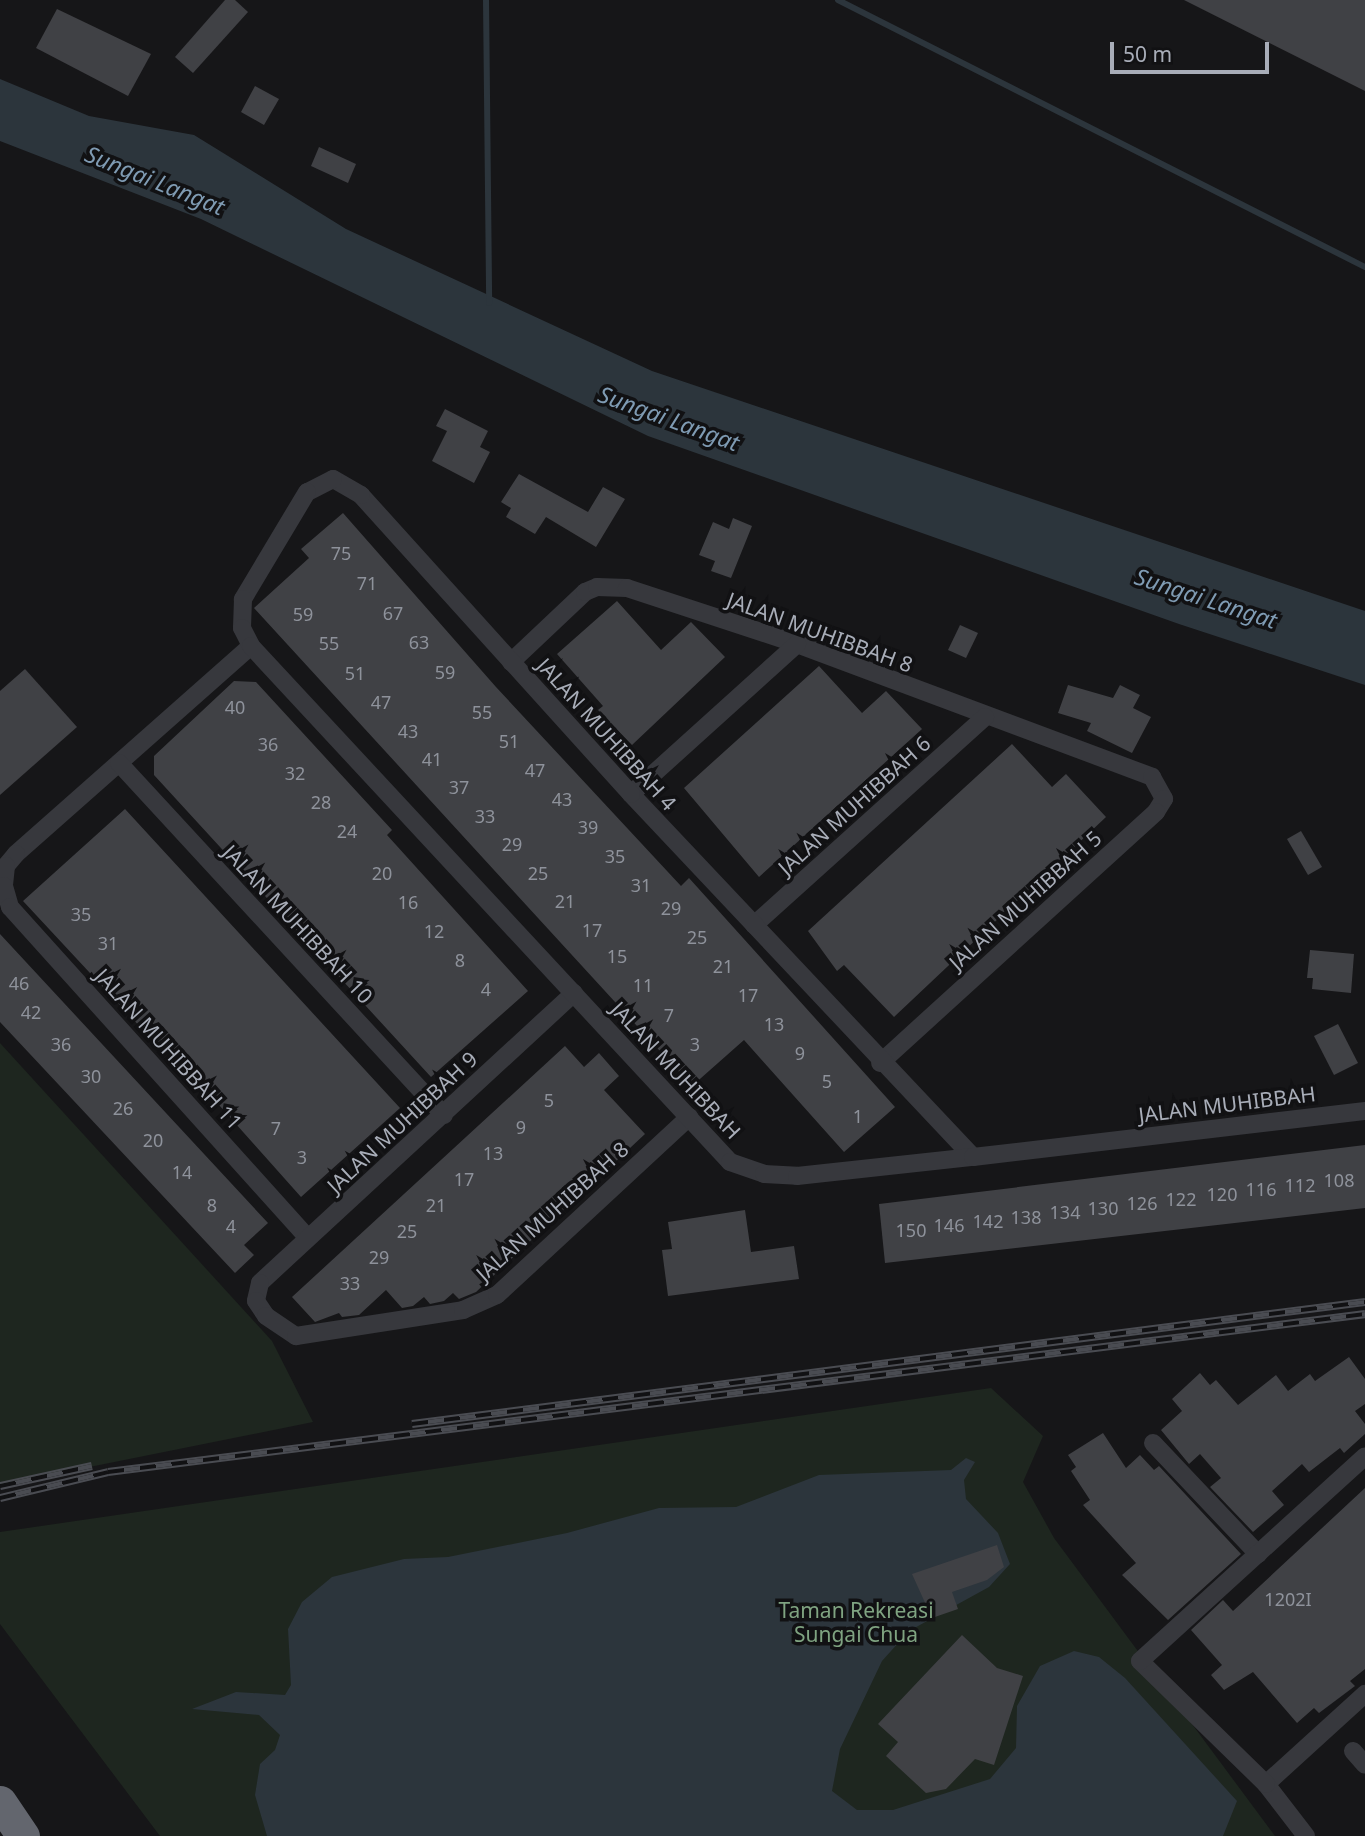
<!DOCTYPE html>
<style>
body{margin:0}
#map{position:relative;width:1365px;height:1836px;overflow:hidden;background:#161618;font-family:"Noto Sans",sans-serif}
div>[style]{position:absolute}
.green>*{inset:0;background:#1e261f}
.water>*{inset:0;background:#2c353c}
.stream>*{height:6px;margin:-3px;padding:0 3px;transform-origin:3px;border-radius:3px;background:#2c353c}
.building>*{inset:0;background:#404145}
.street>*{height:18px;margin:-9px;padding:0 9px;transform-origin:9px;border-radius:9px;background:#37383d}
.highway>*{height:33px;margin:-16.5px;padding:0 16.5px;transform-origin:16.5px;border-radius:16.5px;background:#63666e}
.rail>*{height:8px;margin-top:-4px;transform-origin:0;background:repeating-linear-gradient(90deg,#111113 0 16px,#4a4c52 0 32px);box-sizing:border-box;border-block:2px solid #4a4c52}
span{translate:-50% -50%;white-space:nowrap;text-align:center;line-height:1.15;-webkit-text-stroke:7px #111113;paint-order:stroke}
.number-label{font-size:18px;color:#8e929b}
.number-label span{-webkit-text-stroke-width:0}
.street-label{font-size:21px;color:#a8adb8}
.park-label{font-size:21px;color:#7fa381}
.water-label{font-size:23px;color:#7f9bb3;font-style:italic}
.scale{position:absolute;left:1110px;top:42px;width:159px;height:32px;box-sizing:border-box;border:4px solid #a8adb8;border-top:0;padding-left:9px;font-size:21px;line-height:24px;white-space:nowrap;color:#a8adb8;-webkit-text-stroke:5px #111113;paint-order:stroke}
</style>
<div id="map">
<div class="green">
<i style="clip-path:polygon(0 1043px,272px 1341px,313px 1422px,0 1485px)"></i>
<i style="clip-path:polygon(991px 1388px,1043px 1436px,1023px 1482px,1054px 1538px,1275px 1836px,160px 1836px,0 1624px,0 1532px)"></i>
</div>
<div class="water">
<i style="clip-path:polygon(0 79px,89px 116px,194px 135px,346px 229px,652px 371px,1365px 611px,1365px 685px,1179px 624px,648px 436px,201px 219px,0 141px)"></i>
<i style="clip-path:polygon(966px 1458px,975px 1462px,964px 1480px,966px 1499px,998px 1533px,1010px 1564px,989px 1587px,909px 1631px,882px 1661px,840px 1749px,832px 1791px,857px 1810px,893px 1810px,990px 1779px,1016px 1748px,1017px 1706px,1040px 1666px,1074px 1651px,1099px 1657px,1125px 1678px,1237px 1801px,1223px 1836px,267px 1836px,255px 1795px,260px 1764px,275px 1750px,280px 1735px,259px 1715px,192px 1709px,236px 1692px,285px 1695px,291px 1685px,288px 1629px,302px 1602px,332px 1577px,404px 1559px,448px 1557px,567px 1533px,659px 1508px,736px 1507px,819px 1475px,951px 1470px)"></i>
</div>
<div class="stream">
<i style="left:486px;top:0;width:303px;rotate:89.4deg"></i>
<i style="left:838px;top:0;width:591px;rotate:26.87deg"></i>
</div>
<div class="building">
<i style="clip-path:polygon(225px 0,235px 0,248px 12px,193px 73px,175px 57px)"></i>
<i style="clip-path:polygon(1184px 0,1365px 0,1365px 91px)"></i>
<i style="clip-path:polygon(57px 9px,151px 54px,128px 96px,36px 48px)"></i>
<i style="clip-path:polygon(255px 86px,279px 99px,264px 125px,241px 112px)"></i>
<i style="clip-path:polygon(319px 147px,356px 164px,348px 183px,311px 166px)"></i>
<i style="clip-path:polygon(445px 409px,488px 431px,480px 447px,490px 452px,474px 483px,432px 461px,447px 431px,436px 426px)"></i>
<i style="clip-path:polygon(519px 474px,588px 512px,603px 487px,625px 499px,596px 547px,546px 517px,535px 534px,506px 517px,511px 508px,501px 502px)"></i>
<i style="clip-path:polygon(343px 513px,496px 687px,681px 886px,689px 878px,895px 1107px,844px 1152px,744px 1040px,692px 1086px,254px 608px,309px 558px,301px 549px)"></i>
<i style="clip-path:polygon(733px 518px,752px 526px,731px 578px,711px 571px,715px 561px,699px 555px,713px 522px,729px 529px)"></i>
<i style="clip-path:polygon(617px 601px,661px 650px,691px 622px,725px 657px,632px 745px,598px 710px,603px 706px,557px 654px)"></i>
<i style="clip-path:polygon(960px 625px,978px 633px,966px 658px,948px 650px)"></i>
<i style="clip-path:polygon(819px 666px,862px 713px,886px 691px,922px 729px,759px 877px,684px 788px)"></i>
<i style="clip-path:polygon(25px 669px,77px 727px,0 795px,0 691px)"></i>
<i style="clip-path:polygon(234px 681px,256px 682px,392px 830px,387px 835px,528px 991px,431px 1077px,154px 775px,154px 756px)"></i>
<i style="clip-path:polygon(1068px 685px,1113px 698px,1120px 685px,1140px 695px,1133px 708px,1151px 717px,1132px 753px,1087px 731px,1091px 723px,1058px 713px)"></i>
<i style="clip-path:polygon(1012px 744px,1052px 787px,1066px 774px,1106px 817px,894px 1017px,844px 965px,837px 971px,808px 931px)"></i>
<i style="clip-path:polygon(125px 809px,400px 1108px,301px 1197px,161px 1040px,156px 1044px,23px 901px)"></i>
<i style="clip-path:polygon(1301px 831px,1322px 867px,1308px 875px,1287px 839px)"></i>
<i style="clip-path:polygon(0 934px,268px 1223px,244px 1245px,254px 1255px,235px 1273px,0 1022px)"></i>
<i style="clip-path:polygon(1310px 950px,1354px 954px,1351px 993px,1312px 989px,1313px 978px,1307px 978px)"></i>
<i style="clip-path:polygon(1338px 1024px,1358px 1063px,1334px 1075px,1314px 1036px)"></i>
<i style="clip-path:polygon(565px 1046px,584px 1067px,599px 1053px,619px 1076px,604px 1090px,645px 1134px,476px 1292px,459px 1299px,453px 1293px,444px 1301px,430px 1304px,424px 1297px,413px 1306px,402px 1308px,386px 1290px,359px 1315px,342px 1317px,339px 1313px,315px 1322px,292px 1297px)"></i>
<i style="clip-path:polygon(1365px 1145px,1365px 1208px,885px 1263px,879px 1204px)"></i>
<i style="clip-path:polygon(745px 1210px,751px 1252px,794px 1246px,799px 1279px,668px 1296px,662px 1250px,672px 1249px,668px 1222px)"></i>
<i style="clip-path:polygon(1349px 1357px,1365px 1379px,1365px 1404px,1355px 1411px,1365px 1424px,1365px 1434px,1344px 1453px,1340px 1448px,1309px 1472px,1302px 1464px,1272px 1491px,1284px 1505px,1253px 1532px,1210px 1487px,1221px 1478px,1200px 1454px,1189px 1464px,1161px 1430px,1182px 1411px,1172px 1399px,1200px 1373px,1210px 1385px,1216px 1380px,1238px 1405px,1276px 1375px,1288px 1391px,1310px 1374px,1315px 1381px)"></i>
<i style="clip-path:polygon(1103px 1433px,1126px 1468px,1140px 1455px,1154px 1470px,1159px 1466px,1241px 1554px,1168px 1620px,1122px 1575px,1136px 1563px,1083px 1505px,1090px 1500px,1071px 1471px,1076px 1467px,1068px 1455px)"></i>
<i style="clip-path:polygon(1365px 1488px,1365px 1669px,1350px 1681px,1355px 1686px,1319px 1713px,1314px 1708px,1297px 1723px,1253px 1672px,1224px 1690px,1211px 1675px,1222px 1665px,1191px 1630px,1223px 1600px,1233px 1611px)"></i>
<i style="clip-path:polygon(997px 1545px,1004px 1567px,987px 1580px,952px 1592px,958px 1609px,932px 1618px,912px 1574px)"></i>
<i style="clip-path:polygon(962px 1635px,997px 1668px,1023px 1676px,994px 1765px,975px 1759px,946px 1789px,926px 1793px,886px 1756px,898px 1742px,878px 1724px)"></i>
</div>
<div class="street">
<i style="left:251px;top:646px;width:314px;rotate:138.5deg"></i>
<i style="left:16px;top:854px;width:16px;rotate:130deg"></i>
<i style="left:6px;top:866px;width:20px;rotate:96deg"></i>
<i style="left:4px;top:886px;width:22px;rotate:74deg"></i>
<i style="left:10px;top:907px;width:445px;rotate:48deg"></i>
<i style="left:511px;top:662px;width:102px;rotate:-43.4deg"></i>
<i style="left:585px;top:592px;width:13px;rotate:-23deg"></i>
<i style="left:597px;top:587px;width:30px;rotate:2deg"></i>
<i style="left:627px;top:588px;width:179px;rotate:18.2deg"></i>
<i style="left:797px;top:644px;width:379px;rotate:20.5deg"></i>
<i style="left:1152px;top:777px;width:25px;rotate:61deg"></i>
<i style="left:1164px;top:799px;width:15px;rotate:122deg"></i>
<i style="left:1156px;top:812px;width:373px;rotate:137.7deg"></i>
<i style="left:119px;top:763px;width:479px;rotate:47.3deg"></i>
<i style="left:631px;top:794px;width:224px;rotate:-42.1deg"></i>
<i style="left:754px;top:925px;width:311px;rotate:-42deg"></i>
<i style="left:574px;top:993px;width:427px;rotate:137.3deg"></i>
<i style="left:260px;top:1283px;width:18px;rotate:103deg"></i>
<i style="left:256px;top:1301px;width:18px;rotate:56deg"></i>
<i style="left:266px;top:1316px;width:36px;rotate:34deg"></i>
<i style="left:296px;top:1336px;width:169px;rotate:-8.8deg"></i>
<i style="left:463px;top:1310px;width:37px;rotate:-24deg"></i>
<i style="left:497px;top:1295px;width:262px;rotate:-42.8deg"></i>
<i style="left:973px;top:1157px;width:499px;rotate:-133.3deg"></i>
<i style="left:631px;top:794px;width:403px;rotate:-132.1deg"></i>
<i style="left:361px;top:495px;width:32px;rotate:-150deg"></i>
<i style="left:333px;top:479px;width:29px;rotate:153deg"></i>
<i style="left:307px;top:492px;width:125px;rotate:120.9deg"></i>
<i style="left:243px;top:599px;width:29px;rotate:92deg"></i>
<i style="left:242px;top:628px;width:20px;rotate:63deg"></i>
<i style="left:251px;top:646px;width:704px;rotate:47.13deg"></i>
<i style="left:730px;top:1162px;width:36px;rotate:19deg"></i>
<i style="left:764px;top:1174px;width:33px;rotate:3deg"></i>
<i style="left:797px;top:1176px;width:177px;rotate:-6.2deg"></i>
<i style="left:973px;top:1157px;width:395px;rotate:-6.7deg"></i>
<i style="left:1153px;top:1443px;width:153px;rotate:46.6deg"></i>
<i style="left:1353px;top:1751px;width:18px;rotate:49deg"></i>
<i style="left:1266px;top:1784px;width:134px;rotate:-42.3deg"></i>
<i style="left:1306px;top:1836px;width:66px;rotate:-127.6deg"></i>
<i style="left:1266px;top:1784px;width:176px;rotate:-135.7deg"></i>
<i style="left:1140px;top:1661px;width:304px;rotate:-42.3deg"></i>
</div>
<div class="highway">
<i style="left:0;top:1802px;width:41px;rotate:55.9deg"></i>
</div>
<div class="rail">
<i style="left:412px;top:1424px;width:961px;rotate:-7.3deg"></i>
<i style="left:0;top:1486px;width:94px;rotate:-12.3deg"></i>
<i style="left:0;top:1498px;width:111px;rotate:-13.5deg"></i>
<i style="left:108px;top:1472px;width:1267px;rotate:-7.16deg"></i>
</div>
<div class="number-label">
<span style="left:341px;top:553px">75</span>
<span style="left:367px;top:583px">71</span>
<span style="left:393px;top:613px">67</span>
<span style="left:303px;top:614px">59</span>
<span style="left:419px;top:642px">63</span>
<span style="left:329px;top:643px">55</span>
<span style="left:445px;top:672px">59</span>
<span style="left:355px;top:673px">51</span>
<span style="left:381px;top:702px">47</span>
<span style="left:235px;top:707px">40</span>
<span style="left:482px;top:712px">55</span>
<span style="left:408px;top:731px">43</span>
<span style="left:509px;top:741px">51</span>
<span style="left:268px;top:744px">36</span>
<span style="left:432px;top:759px">41</span>
<span style="left:535px;top:770px">47</span>
<span style="left:295px;top:773px">32</span>
<span style="left:459px;top:787px">37</span>
<span style="left:562px;top:799px">43</span>
<span style="left:321px;top:802px">28</span>
<span style="left:485px;top:816px">33</span>
<span style="left:588px;top:827px">39</span>
<span style="left:347px;top:831px">24</span>
<span style="left:512px;top:844px">29</span>
<span style="left:615px;top:856px">35</span>
<span style="left:382px;top:873px">20</span>
<span style="left:538px;top:873px">25</span>
<span style="left:641px;top:885px">31</span>
<span style="left:565px;top:901px">21</span>
<span style="left:408px;top:902px">16</span>
<span style="left:671px;top:908px">29</span>
<span style="left:81px;top:914px">35</span>
<span style="left:592px;top:930px">17</span>
<span style="left:434px;top:931px">12</span>
<span style="left:697px;top:937px">25</span>
<span style="left:108px;top:943px">31</span>
<span style="left:617px;top:956px">15</span>
<span style="left:460px;top:960px">8</span>
<span style="left:723px;top:966px">21</span>
<span style="left:19px;top:983px">46</span>
<span style="left:643px;top:985px">11</span>
<span style="left:486px;top:989px">4</span>
<span style="left:748px;top:995px">17</span>
<span style="left:31px;top:1012px">42</span>
<span style="left:669px;top:1015px">7</span>
<span style="left:774px;top:1024px">13</span>
<span style="left:61px;top:1044px">36</span>
<span style="left:695px;top:1044px">3</span>
<span style="left:800px;top:1053px">9</span>
<span style="left:91px;top:1076px">30</span>
<span style="left:827px;top:1081px">5</span>
<span style="left:549px;top:1100px">5</span>
<span style="left:123px;top:1108px">26</span>
<span style="left:858px;top:1116px">1</span>
<span style="left:521px;top:1127px">9</span>
<span style="left:276px;top:1128px">7</span>
<span style="left:153px;top:1140px">20</span>
<span style="left:493px;top:1153px">13</span>
<span style="left:302px;top:1157px">3</span>
<span style="left:182px;top:1172px">14</span>
<span style="left:464px;top:1179px">17</span>
<span style="left:1339px;top:1180px">108</span>
<span style="left:1300px;top:1185px">112</span>
<span style="left:1261px;top:1189px">116</span>
<span style="left:1222px;top:1194px">120</span>
<span style="left:1181px;top:1199px">122</span>
<span style="left:1142px;top:1203px">126</span>
<span style="left:212px;top:1205px">8</span>
<span style="left:436px;top:1205px">21</span>
<span style="left:1103px;top:1208px">130</span>
<span style="left:1065px;top:1212px">134</span>
<span style="left:1026px;top:1217px">138</span>
<span style="left:988px;top:1221px">142</span>
<span style="left:949px;top:1225px">146</span>
<span style="left:231px;top:1226px">4</span>
<span style="left:911px;top:1230px">150</span>
<span style="left:407px;top:1231px">25</span>
<span style="left:379px;top:1257px">29</span>
<span style="left:350px;top:1283px">33</span>
<span style="left:1288px;top:1599px">1202I</span>
</div>
<div class="street-label">
<span style="left:820px;top:632px;rotate:20deg">JALAN MUHIBBAH 8</span>
<span style="left:607px;top:734px;rotate:48deg">JALAN MUHIBBAH 4</span>
<span style="left:854px;top:805px;rotate:-42deg">JALAN MUHIBBAH 6</span>
<span style="left:1025px;top:900px;rotate:-42deg">JALAN MUHIBBAH 5</span>
<span style="left:298px;top:924px;rotate:47deg">JALAN MUHIBBAH 10</span>
<span style="left:169px;top:1049px;rotate:48deg">JALAN MUHIBBAH 11</span>
<span style="left:676px;top:1070px;rotate:47deg">JALAN MUHIBBAH</span>
<span style="left:1227px;top:1104px;rotate:-7deg">JALAN MUHIBBAH</span>
<span style="left:402px;top:1122px;rotate:-43deg">JALAN MUHIBBAH 9</span>
<span style="left:552px;top:1211px;rotate:-42deg">JALAN MUHIBBAH 8</span>
</div>
<div class="park-label">
<span style="left:856px;top:1622px">Taman Rekreasi<br>Sungai Chua</span>
</div>
<div class="water-label">
<span style="left:155px;top:180px;rotate:22deg">Sungai Langat</span>
<span style="left:669px;top:418px;rotate:20deg">Sungai Langat</span>
<span style="left:1206px;top:598px;rotate:18deg">Sungai Langat</span>
</div>
<div class="scale">50 m</div>
</div>
